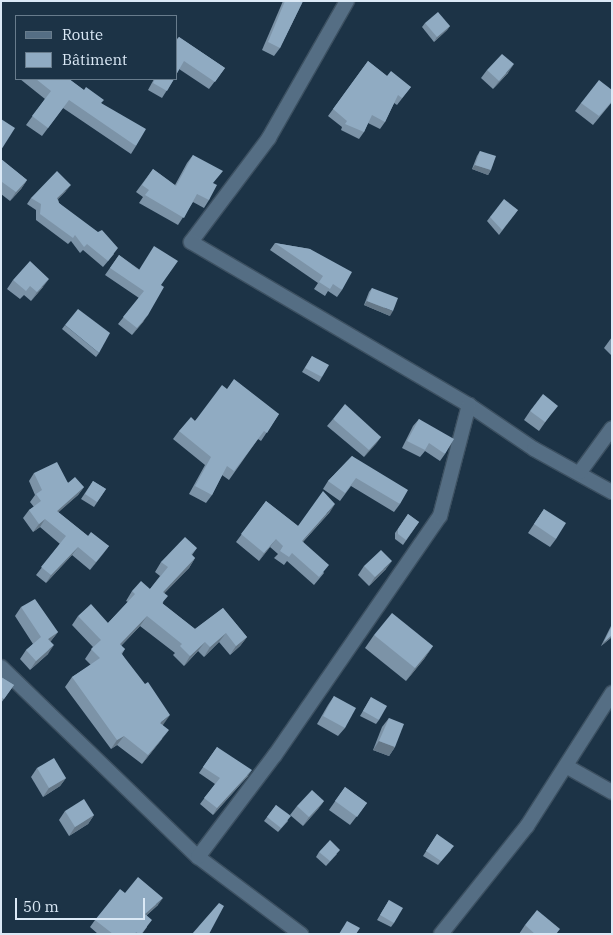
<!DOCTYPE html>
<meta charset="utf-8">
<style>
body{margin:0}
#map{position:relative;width:613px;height:935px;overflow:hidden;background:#1c3346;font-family:"IBM Plex Serif",serif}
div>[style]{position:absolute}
.roads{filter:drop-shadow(1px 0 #3c5061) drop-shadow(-1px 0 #3c5061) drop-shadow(0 1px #3c5061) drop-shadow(0 -1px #3c5061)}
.minor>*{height:14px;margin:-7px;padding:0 7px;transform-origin:7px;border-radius:7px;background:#556e84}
.wall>*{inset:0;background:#7c93a7}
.shaded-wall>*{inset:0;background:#657888}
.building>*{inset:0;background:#90abc2}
span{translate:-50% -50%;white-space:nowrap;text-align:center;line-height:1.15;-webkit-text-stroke:5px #1c3346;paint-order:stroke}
.frame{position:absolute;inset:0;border:2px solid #dbe9f6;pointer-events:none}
.legend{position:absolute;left:15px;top:15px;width:162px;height:65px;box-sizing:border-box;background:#1c3346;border:1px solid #687c8c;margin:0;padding:6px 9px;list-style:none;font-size:15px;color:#dbe9f6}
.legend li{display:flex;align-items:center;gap:10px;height:25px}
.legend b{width:25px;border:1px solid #687c8c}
.scale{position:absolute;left:15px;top:898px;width:130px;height:22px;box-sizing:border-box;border:2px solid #dbe9f6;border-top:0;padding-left:6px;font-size:15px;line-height:18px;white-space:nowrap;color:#dbe9f6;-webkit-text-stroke:4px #1c3346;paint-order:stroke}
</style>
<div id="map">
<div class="roads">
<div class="minor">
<i style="left:347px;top:1px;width:158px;rotate:119.7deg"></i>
<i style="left:269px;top:138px;width:130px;rotate:126.9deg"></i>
<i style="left:191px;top:242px;width:322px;rotate:30.4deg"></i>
<i style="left:469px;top:405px;width:78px;rotate:34.1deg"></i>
<i style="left:534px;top:449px;width:89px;rotate:28.9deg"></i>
<i style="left:580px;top:472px;width:54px;rotate:-54deg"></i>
<i style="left:1px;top:667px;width:274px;rotate:44deg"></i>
<i style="left:198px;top:857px;width:129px;rotate:36.8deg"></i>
<i style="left:566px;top:766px;width:53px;rotate:29.5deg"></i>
<i style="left:198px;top:857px;width:128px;rotate:-53deg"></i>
<i style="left:275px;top:755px;width:290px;rotate:-55.4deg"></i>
<i style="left:440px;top:516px;width:115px;rotate:-75.4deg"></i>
<i style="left:441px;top:934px;width:138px;rotate:-51.5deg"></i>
<i style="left:527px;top:826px;width:158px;rotate:-57.4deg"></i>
</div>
</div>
<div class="wall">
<i style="clip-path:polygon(283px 1px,303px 1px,280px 48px,274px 56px,262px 50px)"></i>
<i style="clip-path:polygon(425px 23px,450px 26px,447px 30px,434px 42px,422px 27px)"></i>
<i style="clip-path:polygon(179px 37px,225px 68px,209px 89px,179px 69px,176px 75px,176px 40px)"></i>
<i style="clip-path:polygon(368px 61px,387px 76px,411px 87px,397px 105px,394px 103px,385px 122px,380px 129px,368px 123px,364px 132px,359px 139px,341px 130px,342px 127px,328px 116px)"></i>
<i style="clip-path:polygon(487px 70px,508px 73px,493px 89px,481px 78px)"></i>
<i style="clip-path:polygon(20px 79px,69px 79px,101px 103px,136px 146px,131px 154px,63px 108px,42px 136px,26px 125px,45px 99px)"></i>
<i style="clip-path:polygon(154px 79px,174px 79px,162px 98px,148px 90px)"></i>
<i style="clip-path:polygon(612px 90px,612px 102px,593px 125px,575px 111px,581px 103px)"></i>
<i style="clip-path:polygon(480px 151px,491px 170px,488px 175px,472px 169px,477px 156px)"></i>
<i style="clip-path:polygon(193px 155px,213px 184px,209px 200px,204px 208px,193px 202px,178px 225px,139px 203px,143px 197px,136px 192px,153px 169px,175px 185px,187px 163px)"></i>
<i style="clip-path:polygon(1px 159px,27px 180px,21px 189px,10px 201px,1px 194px)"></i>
<i style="clip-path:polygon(66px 191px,58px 199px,59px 203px,114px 254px,103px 267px,83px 250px,80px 253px,71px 241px,68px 244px,36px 220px,36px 210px,27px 204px,31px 198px)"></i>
<i style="clip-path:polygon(518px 210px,499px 235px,487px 221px,490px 217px)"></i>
<i style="clip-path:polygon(275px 243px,310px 249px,342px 290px,337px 297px,328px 291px,325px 296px,314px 289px,318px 283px,270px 250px)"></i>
<i style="clip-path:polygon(119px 255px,161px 285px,143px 322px,132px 335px,118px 324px,139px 298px,105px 275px)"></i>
<i style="clip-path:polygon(13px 280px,43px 287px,31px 301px,24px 295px,20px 299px,7px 289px)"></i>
<i style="clip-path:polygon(372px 288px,390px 316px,364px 305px,369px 292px)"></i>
<i style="clip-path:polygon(65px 325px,99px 353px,96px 357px,62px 329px)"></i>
<i style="clip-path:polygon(612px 337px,612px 356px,604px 348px)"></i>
<i style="clip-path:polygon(312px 356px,322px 377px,319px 382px,302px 372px)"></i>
<i style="clip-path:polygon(227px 389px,279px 414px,261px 441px,258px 439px,229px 480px,222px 475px,212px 495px,206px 503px,189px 494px,205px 465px,173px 439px,179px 431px,195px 421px)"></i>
<i style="clip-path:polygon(530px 411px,551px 414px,539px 431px,524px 420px)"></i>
<i style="clip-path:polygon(333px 419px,381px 437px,364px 457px,327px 426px)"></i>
<i style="clip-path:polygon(419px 419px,445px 454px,440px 461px,425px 451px,420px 457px,402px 448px,413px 426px)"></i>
<i style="clip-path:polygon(352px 456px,400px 504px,394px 512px,351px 486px,340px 501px,323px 489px,328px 481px)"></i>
<i style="clip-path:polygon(34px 473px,84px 487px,78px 495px,58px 512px,88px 536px,109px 546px,90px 570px,72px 555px,46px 583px,36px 575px,60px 544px,40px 527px,33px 532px,23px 518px,29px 510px,34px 507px,30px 502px,35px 495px,29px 481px)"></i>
<i style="clip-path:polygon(93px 481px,106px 489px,94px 507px,81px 499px)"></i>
<i style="clip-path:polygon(266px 501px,298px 526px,330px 512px,303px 542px,324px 573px,314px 585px,287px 561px,284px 565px,274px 558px,278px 554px,270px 547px,259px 561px,236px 542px)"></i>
<i style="clip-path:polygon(544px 509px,556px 539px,550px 547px,528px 533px)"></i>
<i style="clip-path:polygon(408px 514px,419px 522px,403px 545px,395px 539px,395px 533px)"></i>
<i style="clip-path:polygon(197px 548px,192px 555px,195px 558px,189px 568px,164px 593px,163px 604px,195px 629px,223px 608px,247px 637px,240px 646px,230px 655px,219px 642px,204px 657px,198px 651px,184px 666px,173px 655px,175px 653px,140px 626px,121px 646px,125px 649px,122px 654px,163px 725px,162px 739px,142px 764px,117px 745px,111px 749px,65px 687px,72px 677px,91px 665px,85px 659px,93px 647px,72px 625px,78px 616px,108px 623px,128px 602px,126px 601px,132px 591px,150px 589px,160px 576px,155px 572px,161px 562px)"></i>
<i style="clip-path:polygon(364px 566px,386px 569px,369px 586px,358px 575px)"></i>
<i style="clip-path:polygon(21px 607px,58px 632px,50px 642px,48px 654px,30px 670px,20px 659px,26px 650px,33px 644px,15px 616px)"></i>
<i style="clip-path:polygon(612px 624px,612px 637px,601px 646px)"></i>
<i style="clip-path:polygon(374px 635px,433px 646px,424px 659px,406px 681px,365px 648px)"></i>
<i style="clip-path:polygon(1px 677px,14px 685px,1px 703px)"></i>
<i style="clip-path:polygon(334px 696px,345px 728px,338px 736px,317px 724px,328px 705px)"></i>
<i style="clip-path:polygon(371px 697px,379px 720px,376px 724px,360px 716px)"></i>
<i style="clip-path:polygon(389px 718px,395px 747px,389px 756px,373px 750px,382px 727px)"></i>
<i style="clip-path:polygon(217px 747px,248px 776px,213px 815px,200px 804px,215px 784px,199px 773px)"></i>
<i style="clip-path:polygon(37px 768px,66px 778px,60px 786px,43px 797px,31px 777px)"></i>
<i style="clip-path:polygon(345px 787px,367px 803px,350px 825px,329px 810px)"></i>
<i style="clip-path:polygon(324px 801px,318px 809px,303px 826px,290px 815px,297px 806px)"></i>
<i style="clip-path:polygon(276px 805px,288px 821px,278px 832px,264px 821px)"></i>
<i style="clip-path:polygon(65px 811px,94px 815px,88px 824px,69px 836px,59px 820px)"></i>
<i style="clip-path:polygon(437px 834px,451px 850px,438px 865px,423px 856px)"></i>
<i style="clip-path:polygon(319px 852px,337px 854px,326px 866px,316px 857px)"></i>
<i style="clip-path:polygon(125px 893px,158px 905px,147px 915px,147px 927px,142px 934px,98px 934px,90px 927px,95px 920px)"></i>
<i style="clip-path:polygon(389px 900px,394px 923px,391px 927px,377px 920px)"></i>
<i style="clip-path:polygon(525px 925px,556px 934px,519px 934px)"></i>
</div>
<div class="shaded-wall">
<i style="clip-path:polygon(450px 26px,447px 30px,434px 42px,437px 37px)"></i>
<i style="clip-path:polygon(514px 64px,508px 73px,493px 89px,499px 81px)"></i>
<i style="clip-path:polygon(475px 165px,491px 170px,488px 175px,472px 169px)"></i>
<i style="clip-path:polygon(27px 180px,21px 189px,10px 201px,16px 192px)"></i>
<i style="clip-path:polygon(71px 185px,66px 191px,53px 204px,57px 198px)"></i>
<i style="clip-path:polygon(49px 279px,43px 287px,31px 301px,37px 292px)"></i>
<i style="clip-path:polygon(367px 301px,393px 311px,390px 316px,364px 305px)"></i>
<i style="clip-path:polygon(148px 315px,143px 322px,132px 335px,137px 328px)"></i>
<i style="clip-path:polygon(381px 437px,376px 444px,364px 457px,369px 450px)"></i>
<i style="clip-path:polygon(84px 487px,78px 495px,51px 519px,57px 511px)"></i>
<i style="clip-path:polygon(335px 504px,330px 512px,296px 549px,302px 541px)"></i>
<i style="clip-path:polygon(45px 519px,40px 527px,33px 532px,39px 524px)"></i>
<i style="clip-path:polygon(276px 539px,270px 547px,259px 561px,264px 553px)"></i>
<i style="clip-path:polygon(109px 546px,103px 554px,90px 570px,96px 562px)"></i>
<i style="clip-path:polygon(78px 547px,72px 555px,46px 583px,51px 575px)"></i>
<i style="clip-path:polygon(195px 558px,189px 568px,157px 601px,163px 592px)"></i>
<i style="clip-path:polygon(392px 561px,386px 569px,369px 586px,375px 577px)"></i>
<i style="clip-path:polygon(147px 616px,140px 626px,113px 654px,120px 644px)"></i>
<i style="clip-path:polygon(58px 632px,51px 641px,42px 648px,48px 639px)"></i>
<i style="clip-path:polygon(226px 633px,219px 642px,204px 657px,210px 647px)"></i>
<i style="clip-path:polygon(612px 635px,612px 637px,601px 646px,604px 642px)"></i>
<i style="clip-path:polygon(247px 637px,240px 646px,230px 655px,236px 646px)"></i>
<i style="clip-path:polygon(205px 642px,198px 651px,184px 666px,190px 656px)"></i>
<i style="clip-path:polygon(54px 645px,48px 654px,30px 670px,36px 661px)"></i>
<i style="clip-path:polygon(433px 646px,424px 659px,406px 681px,415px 668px)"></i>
<i style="clip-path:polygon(170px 715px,163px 725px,154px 732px,160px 723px)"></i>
<i style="clip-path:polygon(169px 730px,162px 739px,142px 764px,148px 755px)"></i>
<i style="clip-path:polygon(124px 736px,117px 745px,111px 749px,117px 740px)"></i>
<i style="clip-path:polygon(379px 741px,395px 747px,389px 756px,373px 750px)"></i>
<i style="clip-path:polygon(252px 770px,248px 776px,213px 815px,217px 808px)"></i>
<i style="clip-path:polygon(66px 778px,60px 786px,43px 797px,49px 788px)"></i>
<i style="clip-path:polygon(324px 801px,318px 809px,303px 826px,309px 817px)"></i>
<i style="clip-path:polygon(94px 815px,88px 824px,69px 836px,75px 827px)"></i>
<i style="clip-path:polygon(163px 898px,158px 905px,140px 921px,145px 914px)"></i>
</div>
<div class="building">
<i style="clip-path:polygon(285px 1px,303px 1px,280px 48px,268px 42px)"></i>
<i style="clip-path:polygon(438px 12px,450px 26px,437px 37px,425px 23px)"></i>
<i style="clip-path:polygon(179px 37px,225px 68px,215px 82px,184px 61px,176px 75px,176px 41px)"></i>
<i style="clip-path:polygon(502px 54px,514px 64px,499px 81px,487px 70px)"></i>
<i style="clip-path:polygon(368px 61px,387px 76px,391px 71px,411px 87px,402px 98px,398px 95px,385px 122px,372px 115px,364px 132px,345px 124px,347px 121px,333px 109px)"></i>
<i style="clip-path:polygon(36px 79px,69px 79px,84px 90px,86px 87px,104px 100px,101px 103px,146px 129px,136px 146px,69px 100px,48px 128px,32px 116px,51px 91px)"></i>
<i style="clip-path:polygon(155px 79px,174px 79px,167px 91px,153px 83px)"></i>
<i style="clip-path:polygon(599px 80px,612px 90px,612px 101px,599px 116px,581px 103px)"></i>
<i style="clip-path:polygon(1px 119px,15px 128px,1px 150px)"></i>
<i style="clip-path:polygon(480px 151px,496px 156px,491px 170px,475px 165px)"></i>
<i style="clip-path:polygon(193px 155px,223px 171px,213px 183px,217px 185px,209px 200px,197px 194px,184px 218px,145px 195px,149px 190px,142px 185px,153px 169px,176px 186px)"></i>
<i style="clip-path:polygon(1px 159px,27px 180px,16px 192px,2px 182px,1px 183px)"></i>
<i style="clip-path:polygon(57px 171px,71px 185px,57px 198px,59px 203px,98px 232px,102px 230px,118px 248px,108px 261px,87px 244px,84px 247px,75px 235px,73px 238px,40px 214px,41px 204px,31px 198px)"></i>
<i style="clip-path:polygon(504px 199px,518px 210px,502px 230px,490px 217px)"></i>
<i style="clip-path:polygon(275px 243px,310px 249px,352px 272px,342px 290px,333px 284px,330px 289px,319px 282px,323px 276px)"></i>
<i style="clip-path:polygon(154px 246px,178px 261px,161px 285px,164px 287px,148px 315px,137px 328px,123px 317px,144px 291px,110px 268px,119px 255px,139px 270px)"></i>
<i style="clip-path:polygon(30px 261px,49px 279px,37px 292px,30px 286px,26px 291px,13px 280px)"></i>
<i style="clip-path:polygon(372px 288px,398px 298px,393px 311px,367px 301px)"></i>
<i style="clip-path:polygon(78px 309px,110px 333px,99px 353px,65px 325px)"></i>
<i style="clip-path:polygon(312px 356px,329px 365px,322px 377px,305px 368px)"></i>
<i style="clip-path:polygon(234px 379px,279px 414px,267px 433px,264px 431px,234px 471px,227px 466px,212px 495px,195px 486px,211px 457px,179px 431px,191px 417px,195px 421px,222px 385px,227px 389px)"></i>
<i style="clip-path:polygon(543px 394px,558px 406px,545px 422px,530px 411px)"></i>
<i style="clip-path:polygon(345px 404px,381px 437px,369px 450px,333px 419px)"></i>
<i style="clip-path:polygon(419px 419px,454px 439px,445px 454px,429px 443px,425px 450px,407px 441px)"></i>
<i style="clip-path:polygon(352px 456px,408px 490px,400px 504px,356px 478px,345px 493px,328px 481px)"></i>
<i style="clip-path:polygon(57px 462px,68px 483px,75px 477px,84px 487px,57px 511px,88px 536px,91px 532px,109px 546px,96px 562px,78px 547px,51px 575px,41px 567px,66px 536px,45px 519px,39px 524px,29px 510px,41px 501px,36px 494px,42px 490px,34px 473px)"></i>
<i style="clip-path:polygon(93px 481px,106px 489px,97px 502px,85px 494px)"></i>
<i style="clip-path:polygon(323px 491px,335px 504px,302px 541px,329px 565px,319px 577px,292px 553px,289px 557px,280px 551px,283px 546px,276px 539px,264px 553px,241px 534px,266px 501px,298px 526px)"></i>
<i style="clip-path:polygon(544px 509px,566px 523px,556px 539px,534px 524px)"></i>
<i style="clip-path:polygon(408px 514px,419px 522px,406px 540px,398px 534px,398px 529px)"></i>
<i style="clip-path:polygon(185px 537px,197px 548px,191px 554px,195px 558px,163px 592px,168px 596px,162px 603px,195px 629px,223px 608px,247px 637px,236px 646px,226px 633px,210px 647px,205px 642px,190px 656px,180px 646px,182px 644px,147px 616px,120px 644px,125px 649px,121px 653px,145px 684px,148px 682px,170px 715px,160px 723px,169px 730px,148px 755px,124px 736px,117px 740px,72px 677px,100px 658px,91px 649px,101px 640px,78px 616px,91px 604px,108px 623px,135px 594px,132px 591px,141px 581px,150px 589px,168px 567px,161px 562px)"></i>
<i style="clip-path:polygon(381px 550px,392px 561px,375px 577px,364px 566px)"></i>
<i style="clip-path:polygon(35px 599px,58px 632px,48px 639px,54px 645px,36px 661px,26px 650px,41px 637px,21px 607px)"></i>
<i style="clip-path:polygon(392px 613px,433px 646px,415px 668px,374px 635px)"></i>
<i style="clip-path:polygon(612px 626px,612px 635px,604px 642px)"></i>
<i style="clip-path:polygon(1px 677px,14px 685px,4px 699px,1px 697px)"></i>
<i style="clip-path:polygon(334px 696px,356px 708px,345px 728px,323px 716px)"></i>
<i style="clip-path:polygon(371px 697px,387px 706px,379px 720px,363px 711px)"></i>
<i style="clip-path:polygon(389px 718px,404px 724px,395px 747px,379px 741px)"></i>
<i style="clip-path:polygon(217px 747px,252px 770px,217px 808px,204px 798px,220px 778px,203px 767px)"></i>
<i style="clip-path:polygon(54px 758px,66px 778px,49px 788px,37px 768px)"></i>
<i style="clip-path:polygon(345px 787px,367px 803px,357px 817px,335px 801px)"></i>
<i style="clip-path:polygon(312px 790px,324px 801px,309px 817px,297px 806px)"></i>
<i style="clip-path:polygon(84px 799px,94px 815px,75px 827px,65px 811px)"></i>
<i style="clip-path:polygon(276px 805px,291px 816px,281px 828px,267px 817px)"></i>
<i style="clip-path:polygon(437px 834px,454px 846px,441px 861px,426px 851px)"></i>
<i style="clip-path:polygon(330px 840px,340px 850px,330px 861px,319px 852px)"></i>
<i style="clip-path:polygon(138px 877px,163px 898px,145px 914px,152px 920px,141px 934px,139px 934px,136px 932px,135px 934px,113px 934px,95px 920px,120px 889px,125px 893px)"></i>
<i style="clip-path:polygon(389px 900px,403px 908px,394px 923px,380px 915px)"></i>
<i style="clip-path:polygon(219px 903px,224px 906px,209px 934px,192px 934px)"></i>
<i style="clip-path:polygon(537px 910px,560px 929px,556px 934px,535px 934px,525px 925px)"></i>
<i style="clip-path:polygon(347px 921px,360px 928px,356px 934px,339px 934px)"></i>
</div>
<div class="frame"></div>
<ul class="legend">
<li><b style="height:6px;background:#556e84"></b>Route</li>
<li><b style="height:14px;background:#90abc2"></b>Bâtiment</li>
</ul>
<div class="scale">50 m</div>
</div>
